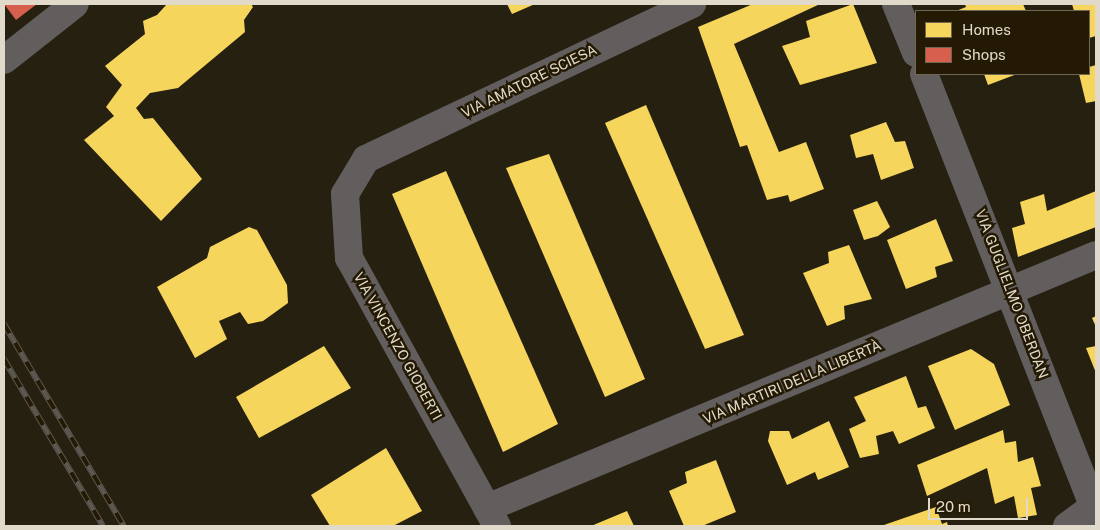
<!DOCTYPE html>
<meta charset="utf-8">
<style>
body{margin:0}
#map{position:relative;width:1100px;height:530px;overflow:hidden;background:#262011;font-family:"Public Sans",sans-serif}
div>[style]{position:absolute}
.homes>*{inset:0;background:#f6d55c}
.shops>*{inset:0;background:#d6604d}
.street>*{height:28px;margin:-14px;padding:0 14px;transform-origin:14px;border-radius:14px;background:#625e5e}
.rail>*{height:5.5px;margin-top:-2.75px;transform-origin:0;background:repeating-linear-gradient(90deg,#241902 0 11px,#5c5750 0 22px);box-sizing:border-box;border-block:1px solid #5c5750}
span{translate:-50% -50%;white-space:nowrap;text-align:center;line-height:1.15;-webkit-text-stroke:5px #241902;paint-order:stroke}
.street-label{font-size:14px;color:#e1dacb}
.frame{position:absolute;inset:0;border:5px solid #e1dacb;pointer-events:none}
.legend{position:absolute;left:915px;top:10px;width:175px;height:65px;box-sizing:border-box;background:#241902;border:1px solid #706652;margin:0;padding:6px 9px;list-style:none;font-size:15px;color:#e1dacb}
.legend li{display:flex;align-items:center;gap:10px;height:25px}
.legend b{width:25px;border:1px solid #706652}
.scale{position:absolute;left:928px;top:498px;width:100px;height:22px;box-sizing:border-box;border:2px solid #e1dacb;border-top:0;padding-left:6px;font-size:15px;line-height:18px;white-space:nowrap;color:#e1dacb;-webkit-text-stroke:4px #241902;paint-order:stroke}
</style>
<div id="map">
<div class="homes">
<i style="clip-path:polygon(167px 4px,251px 4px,253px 7px,244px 20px,245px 32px,178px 88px,150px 93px,136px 108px,144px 119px,153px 118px,202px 179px,161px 221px,84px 140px,114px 116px,106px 107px,122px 85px,105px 66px,145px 34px,143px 21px,157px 15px)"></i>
<i style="clip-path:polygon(507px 4px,535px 4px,512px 14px)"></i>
<i style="clip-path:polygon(753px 4px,820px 4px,734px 44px,779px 152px,806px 142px,824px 189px,790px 202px,788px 195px,767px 200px,747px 145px,740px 147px,698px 27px)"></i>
<i style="clip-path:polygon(853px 4px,877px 63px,800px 85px,782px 46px,810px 37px,806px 21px)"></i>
<i style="clip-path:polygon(965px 4px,1023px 4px,1026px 11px,956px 11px,966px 7px)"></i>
<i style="clip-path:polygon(1072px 4px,1096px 4px,1096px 36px,1089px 38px,1089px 11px,1074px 11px)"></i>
<i style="clip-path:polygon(1096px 65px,1096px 101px,1086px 103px,1079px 74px,1089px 74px,1089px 67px)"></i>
<i style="clip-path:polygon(984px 74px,1017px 74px,988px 85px)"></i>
<i style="clip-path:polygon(646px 105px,744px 335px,705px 349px,605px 123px)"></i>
<i style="clip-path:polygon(886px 122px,895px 142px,905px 141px,914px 168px,881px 180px,873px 154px,856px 158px,850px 135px)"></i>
<i style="clip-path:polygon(549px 154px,645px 379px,605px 397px,506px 168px)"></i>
<i style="clip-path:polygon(446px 171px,558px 424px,503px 452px,392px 194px)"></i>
<i style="clip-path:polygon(1096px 191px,1096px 227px,1018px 257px,1012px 228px,1025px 224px,1020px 202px,1044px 194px,1047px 211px)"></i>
<i style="clip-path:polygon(877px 201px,890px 227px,878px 236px,864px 240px,853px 210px)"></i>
<i style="clip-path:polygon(936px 219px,953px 261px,935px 267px,937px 277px,906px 289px,887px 240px)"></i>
<i style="clip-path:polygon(249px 227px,257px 230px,287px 285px,288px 303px,263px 321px,248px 324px,240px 312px,219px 321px,227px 339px,195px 358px,157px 287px,207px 258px,210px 247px)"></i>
<i style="clip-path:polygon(849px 245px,872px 299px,844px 306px,845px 319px,827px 326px,803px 273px,829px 263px,828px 252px)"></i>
<i style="clip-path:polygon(1096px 316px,1096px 327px,1092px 318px)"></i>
<i style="clip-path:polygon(324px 346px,351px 388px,259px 438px,236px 397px)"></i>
<i style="clip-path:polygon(1096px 346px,1096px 373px,1086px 348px)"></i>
<i style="clip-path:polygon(971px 349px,994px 364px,1010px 405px,955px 430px,928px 366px)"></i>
<i style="clip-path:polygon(906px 376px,918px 408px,926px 406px,935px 428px,899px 444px,893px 431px,876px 436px,879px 454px,860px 458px,849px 429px,866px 421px,854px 397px)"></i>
<i style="clip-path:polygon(829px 421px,849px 467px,818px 480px,815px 472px,787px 485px,768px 441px,770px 431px,789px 431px,792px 439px)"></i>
<i style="clip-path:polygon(1003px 430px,1005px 443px,1016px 441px,1018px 462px,1033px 457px,1041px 486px,1031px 488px,1037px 515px,1018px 518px,1014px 496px,995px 504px,987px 468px,927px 496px,917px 465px)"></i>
<i style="clip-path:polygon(386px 448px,422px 511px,393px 526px,330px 526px,311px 495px)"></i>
<i style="clip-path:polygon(716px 460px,736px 512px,702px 526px,684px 526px,669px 491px,687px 483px,685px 472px)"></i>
<i style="clip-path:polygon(936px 507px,942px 524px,947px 522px,948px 526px,881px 526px)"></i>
<i style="clip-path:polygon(627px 511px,634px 526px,591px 526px)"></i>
</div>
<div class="shops">
<i style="clip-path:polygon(4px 4px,37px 4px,16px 20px)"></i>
</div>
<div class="street">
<i style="left:896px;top:4px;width:53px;rotate:67.8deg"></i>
<i style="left:4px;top:60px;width:90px;rotate:-38.3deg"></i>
<i style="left:924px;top:74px;width:472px;rotate:68.6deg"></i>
<i style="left:487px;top:508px;width:659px;rotate:-22.56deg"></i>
<i style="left:497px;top:526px;width:306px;rotate:-118.9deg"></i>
<i style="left:349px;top:258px;width:64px;rotate:-93.6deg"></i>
<i style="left:345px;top:194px;width:41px;rotate:-59deg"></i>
<i style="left:366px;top:159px;width:361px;rotate:-25.4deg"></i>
<i style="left:1067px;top:526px;width:32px;rotate:-36deg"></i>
</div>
<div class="rail">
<i style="left:4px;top:324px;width:235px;rotate:59.3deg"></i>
<i style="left:4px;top:359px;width:194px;rotate:59.3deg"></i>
</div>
<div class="street-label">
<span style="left:529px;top:81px;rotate:-26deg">VIA AMATORE SCIESA</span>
<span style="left:1012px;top:294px;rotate:69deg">VIA GUGLIELMO OBERDAN</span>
<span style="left:398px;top:346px;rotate:61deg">VIA VINCENZO GIOBERTI</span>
<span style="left:792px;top:382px;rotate:-23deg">VIA MARTIRI DELLA LIBERTÀ</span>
</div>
<div class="frame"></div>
<ul class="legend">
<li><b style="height:14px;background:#f6d55c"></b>Homes</li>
<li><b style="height:14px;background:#d6604d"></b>Shops</li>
</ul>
<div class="scale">20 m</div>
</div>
